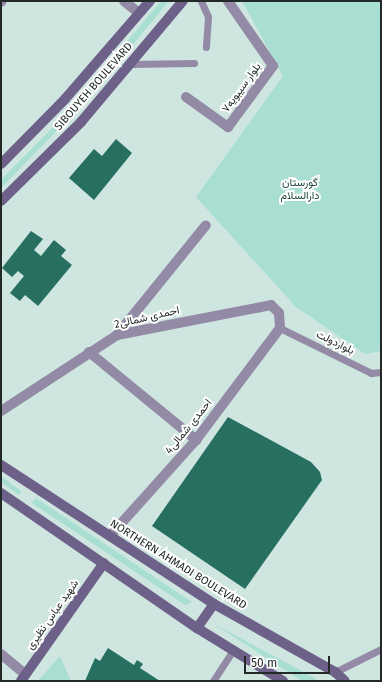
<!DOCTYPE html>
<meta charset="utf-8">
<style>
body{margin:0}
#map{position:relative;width:382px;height:682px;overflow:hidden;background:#cfe5e0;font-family:"Fira Sans",Vazirmatn,sans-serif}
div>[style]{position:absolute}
.green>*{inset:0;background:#a8dfd2}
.building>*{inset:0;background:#276f61}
.lane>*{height:7px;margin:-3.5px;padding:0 3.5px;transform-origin:3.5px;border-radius:3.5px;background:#938aa6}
.street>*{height:10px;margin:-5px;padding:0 5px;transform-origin:5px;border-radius:5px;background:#938aa6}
.secondary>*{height:10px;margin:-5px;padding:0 5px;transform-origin:5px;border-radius:5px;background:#6e6189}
span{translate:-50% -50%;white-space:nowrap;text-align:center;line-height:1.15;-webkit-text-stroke:4px #fff;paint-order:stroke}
.street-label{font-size:11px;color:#222a28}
.park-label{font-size:11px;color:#1f4940}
.frame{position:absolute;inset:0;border:2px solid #222a28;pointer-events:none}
.scale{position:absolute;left:244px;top:656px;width:86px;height:18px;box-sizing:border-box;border:2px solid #222a28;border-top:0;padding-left:5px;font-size:12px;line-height:14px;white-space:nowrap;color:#222a28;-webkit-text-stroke:3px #fff;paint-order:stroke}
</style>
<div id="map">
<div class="green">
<i style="clip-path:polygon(161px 1px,169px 1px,85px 102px,1px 188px,1px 180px,66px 114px)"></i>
<i style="clip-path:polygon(242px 1px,381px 1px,381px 351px,365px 354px,296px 307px,196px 197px,283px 76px)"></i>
<i style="clip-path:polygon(1px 476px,21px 491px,19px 495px,1px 482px)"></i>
<i style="clip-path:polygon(36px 498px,192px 602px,185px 605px,32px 503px)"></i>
<i style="clip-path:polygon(214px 624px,313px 677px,318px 681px,302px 681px)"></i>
<i style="clip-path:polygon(60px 656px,71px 681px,38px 681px)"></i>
</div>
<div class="building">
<i style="clip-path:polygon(116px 139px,132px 153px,94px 200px,69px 178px,94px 149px,102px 156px)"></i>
<i style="clip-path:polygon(31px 231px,43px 239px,34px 250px,41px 256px,54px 240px,66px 250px,61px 256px,72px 265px,38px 306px,25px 295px,20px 301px,10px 293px,24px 276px,18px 271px,12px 277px,2px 268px)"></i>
<i style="clip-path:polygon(228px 417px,311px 462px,320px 472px,322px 480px,245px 589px,152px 526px)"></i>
<i style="clip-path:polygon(108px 648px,134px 665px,137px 660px,143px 664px,140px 668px,160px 681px,85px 681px,95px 658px,100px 661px)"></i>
</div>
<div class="lane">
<i style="left:201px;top:1px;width:17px;rotate:66deg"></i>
<i style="left:208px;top:17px;width:30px;rotate:94deg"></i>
<i style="left:131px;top:64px;width:63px;rotate:-0.9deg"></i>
<i style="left:280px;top:328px;width:102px;rotate:26.3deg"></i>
<i style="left:371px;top:373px;width:10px;rotate:-6deg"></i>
<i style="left:335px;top:672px;width:51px;rotate:-26.6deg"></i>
<i style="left:213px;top:681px;width:37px;rotate:-57deg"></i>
</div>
<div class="street">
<i style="left:124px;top:1px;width:19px;rotate:39deg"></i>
<i style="left:1px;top:2px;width:1px;rotate:-45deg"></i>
<i style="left:186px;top:97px;width:52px;rotate:35.5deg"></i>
<i style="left:228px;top:127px;width:76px;rotate:-53.6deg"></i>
<i style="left:273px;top:66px;width:79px;rotate:-124.7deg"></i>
<i style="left:117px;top:335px;width:141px;rotate:-51deg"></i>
<i style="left:89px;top:352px;width:139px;rotate:39.4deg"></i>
<i style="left:1px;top:411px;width:139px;rotate:-33.2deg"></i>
<i style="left:117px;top:335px;width:157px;rotate:-11deg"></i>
<i style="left:271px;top:305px;width:11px;rotate:45deg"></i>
<i style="left:279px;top:313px;width:15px;rotate:86deg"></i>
<i style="left:280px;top:328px;width:140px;rotate:126.9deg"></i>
<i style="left:196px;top:440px;width:129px;rotate:131.9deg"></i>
<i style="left:1px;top:654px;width:31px;rotate:40deg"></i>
</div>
<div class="secondary">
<i style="left:1px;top:164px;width:91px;rotate:-45.4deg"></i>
<i style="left:65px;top:99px;width:130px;rotate:-49.1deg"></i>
<i style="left:1px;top:201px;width:112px;rotate:-44.6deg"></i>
<i style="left:81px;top:122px;width:158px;rotate:-49.9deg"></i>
<i style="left:1px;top:465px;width:254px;rotate:33.1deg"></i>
<i style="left:214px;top:604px;width:139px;rotate:29.3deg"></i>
<i style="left:335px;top:672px;width:13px;rotate:42deg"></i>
<i style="left:1px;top:493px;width:238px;rotate:34.6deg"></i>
<i style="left:197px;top:628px;width:101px;rotate:31.6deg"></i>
<i style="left:197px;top:628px;width:29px;rotate:-55deg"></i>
<i style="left:21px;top:681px;width:144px;rotate:-54.9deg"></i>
</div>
<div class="street-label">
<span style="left:94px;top:87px;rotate:-49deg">SIBOUYEH BOULEVARD</span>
<span style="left:242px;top:88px;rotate:-54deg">بلوار سیبویه۷</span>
<span style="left:147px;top:318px;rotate:-13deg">2احمدی شمالی</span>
<span style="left:335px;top:343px;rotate:26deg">بلواردولت</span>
<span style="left:189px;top:427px;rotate:-51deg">4احمدی شمالی</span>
<span style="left:178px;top:565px;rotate:32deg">NORTHERN AHMADI BOULEVARD</span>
<span style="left:53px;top:615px;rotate:-55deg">شهید عباس نظیری</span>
</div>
<div class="park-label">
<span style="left:300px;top:190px">گورستان<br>دارالسلام</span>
</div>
<div class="frame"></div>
<div class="scale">50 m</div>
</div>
